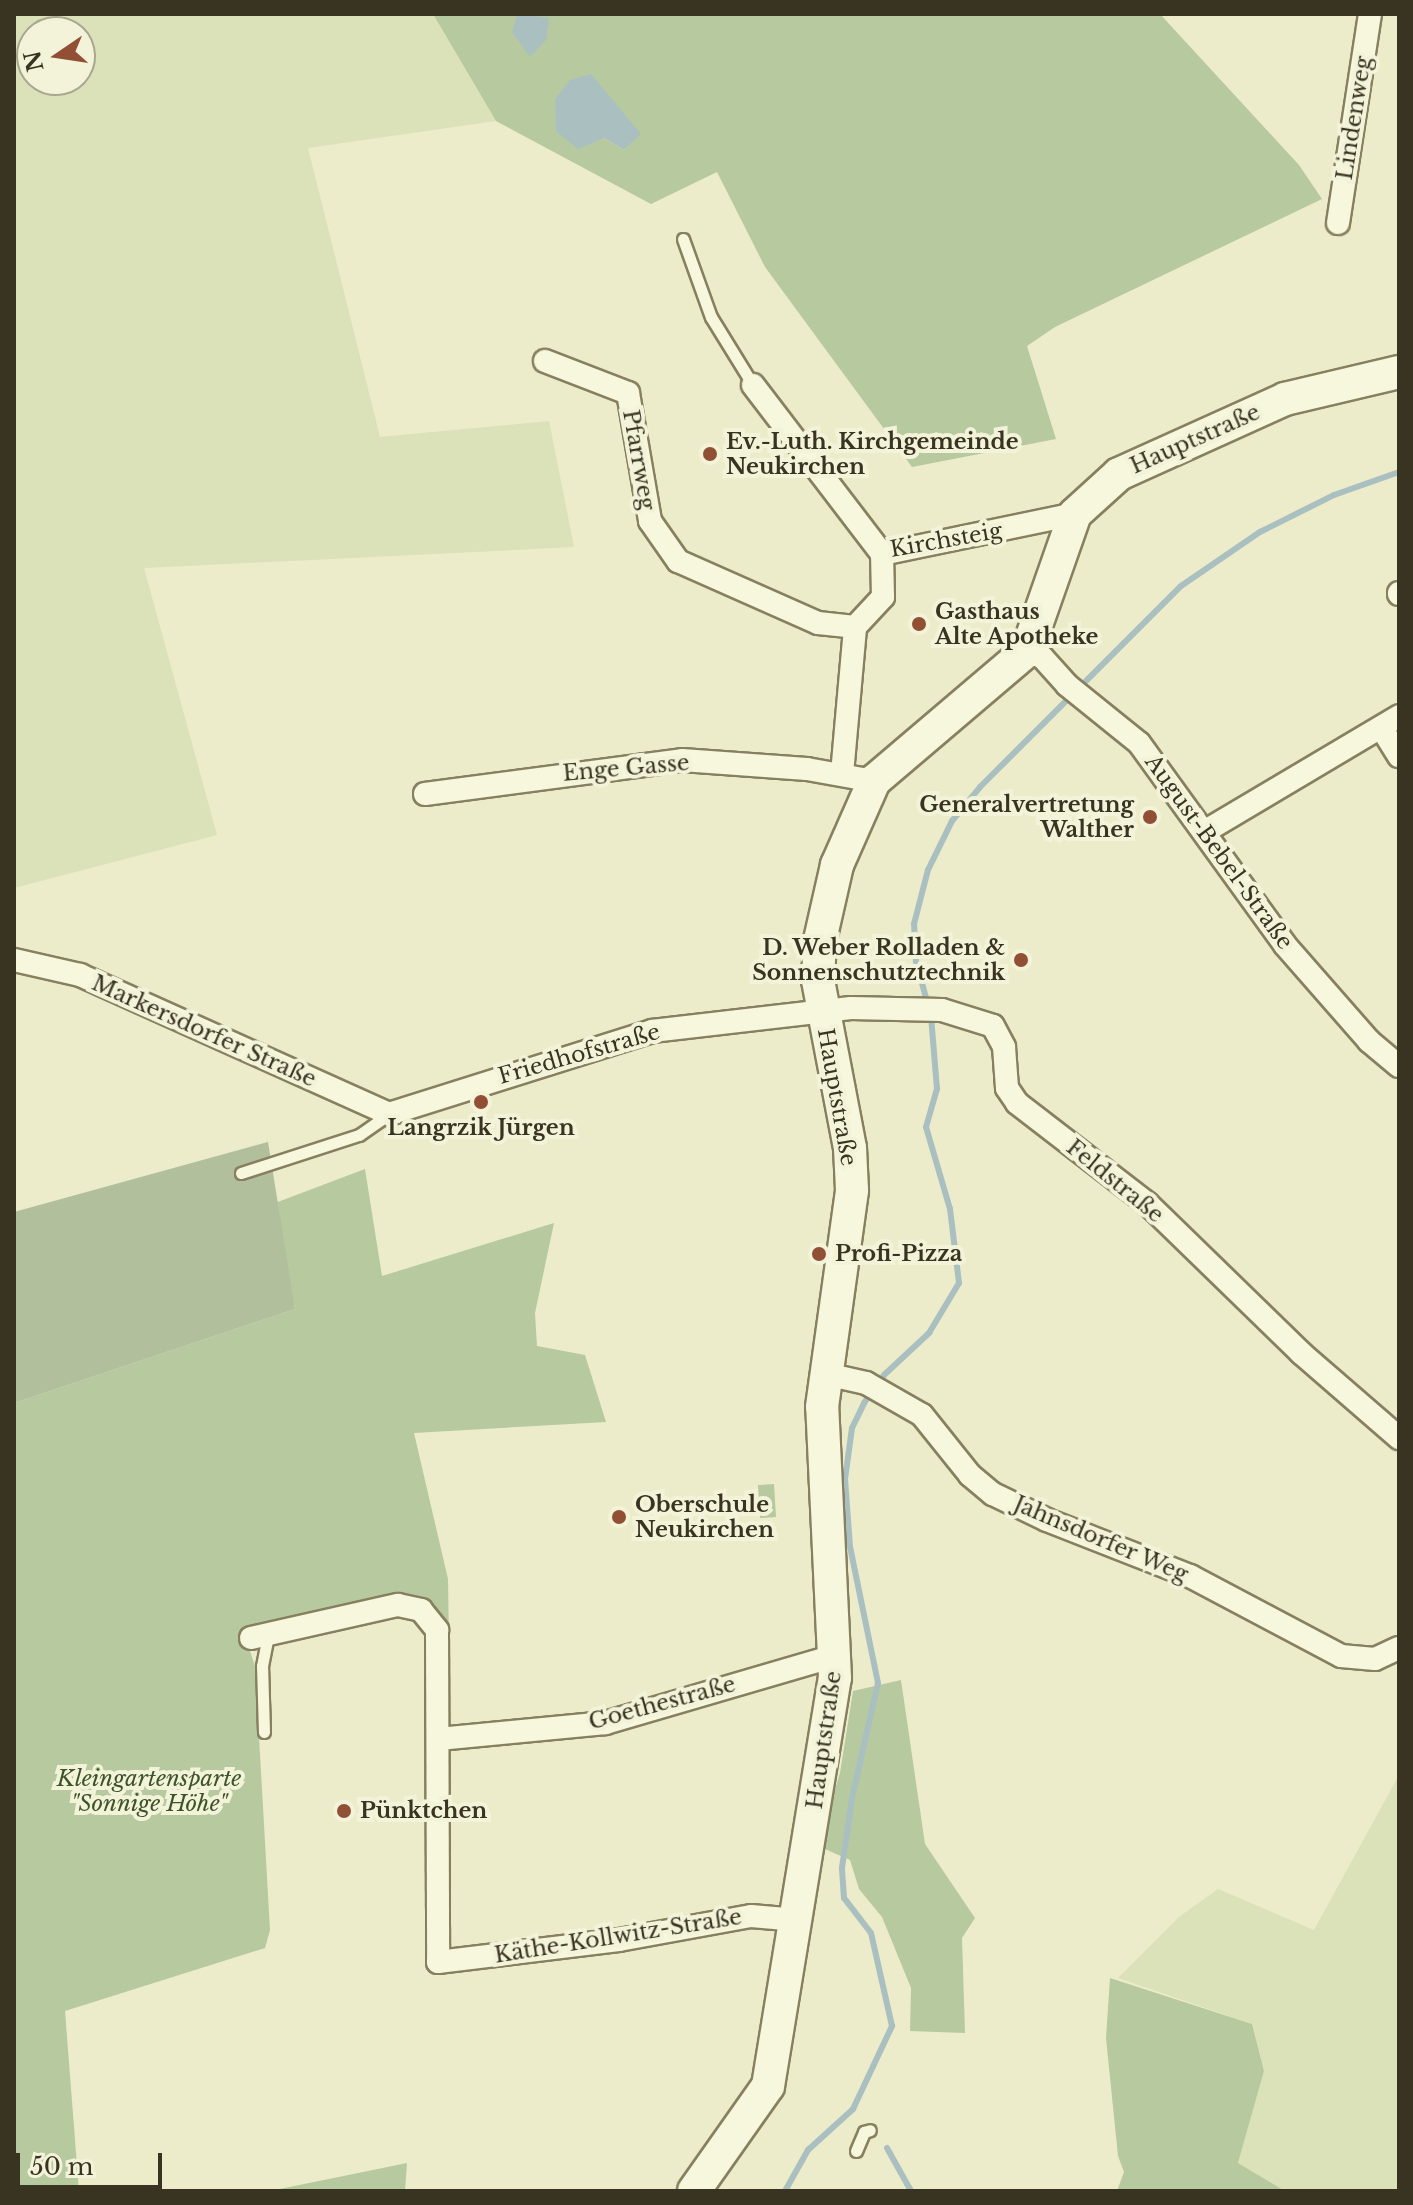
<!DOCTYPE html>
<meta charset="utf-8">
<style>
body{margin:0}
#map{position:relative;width:1413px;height:2205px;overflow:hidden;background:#ecebca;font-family:"Libre Baskerville",serif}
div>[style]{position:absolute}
.farmland>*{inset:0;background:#dbe1b8}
.green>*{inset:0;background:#b7c99e}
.cemetery>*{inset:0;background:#b1bf9d}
.water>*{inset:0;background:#aac0c0}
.stream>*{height:6px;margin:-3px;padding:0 3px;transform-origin:3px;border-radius:3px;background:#aac0c0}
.roads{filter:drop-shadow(2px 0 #878060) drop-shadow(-2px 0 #878060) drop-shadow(0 2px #878060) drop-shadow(0 -2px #878060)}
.service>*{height:11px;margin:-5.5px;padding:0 5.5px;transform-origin:5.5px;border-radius:5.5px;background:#f7f7dd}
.minor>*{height:22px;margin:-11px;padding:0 11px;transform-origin:11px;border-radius:11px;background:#f7f7dd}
.secondary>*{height:32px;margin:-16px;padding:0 16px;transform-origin:16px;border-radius:16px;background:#f7f7dd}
.dots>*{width:22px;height:22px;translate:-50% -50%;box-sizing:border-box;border:4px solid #f3f3d9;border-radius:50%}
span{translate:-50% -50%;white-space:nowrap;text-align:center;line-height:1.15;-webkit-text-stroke:8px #f3f3d9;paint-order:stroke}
.street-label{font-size:22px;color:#393422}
.poi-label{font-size:22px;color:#393422;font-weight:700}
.left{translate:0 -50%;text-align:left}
.right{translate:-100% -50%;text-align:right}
.park-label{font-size:22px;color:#3d532a;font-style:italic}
.frame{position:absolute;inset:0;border:16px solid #393422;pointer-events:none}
.north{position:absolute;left:16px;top:16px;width:80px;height:80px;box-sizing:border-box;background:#f3f3d9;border:2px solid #a9a790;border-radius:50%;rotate:257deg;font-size:22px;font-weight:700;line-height:32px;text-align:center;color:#393422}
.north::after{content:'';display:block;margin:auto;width:28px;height:36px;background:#914f34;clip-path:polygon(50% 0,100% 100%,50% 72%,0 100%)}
.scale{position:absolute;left:16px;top:2153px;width:146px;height:36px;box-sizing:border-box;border:4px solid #393422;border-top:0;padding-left:10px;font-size:24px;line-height:28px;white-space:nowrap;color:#393422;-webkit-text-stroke:6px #f3f3d9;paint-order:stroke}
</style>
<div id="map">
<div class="farmland">
<i style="clip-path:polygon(evenodd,14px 14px,433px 14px,496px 121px,308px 148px,380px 437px,549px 421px,574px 547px,144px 568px,217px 835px,14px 888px,14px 14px,32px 32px,80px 32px,80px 80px,32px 80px,32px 32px)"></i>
<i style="clip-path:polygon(1399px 1775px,1399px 2191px,1285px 2191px,1238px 2163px,1264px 2071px,1252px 2024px,1118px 1978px,1179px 1917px,1218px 1889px,1314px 1930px)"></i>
</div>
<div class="green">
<i style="clip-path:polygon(evenodd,433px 14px,1160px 14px,1299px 165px,1322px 199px,1055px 327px,1027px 346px,1056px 439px,912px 467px,765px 267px,717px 172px,651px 204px,496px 121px,433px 14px,623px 114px,640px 134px,624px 150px,604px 138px,623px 114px)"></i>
<i style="clip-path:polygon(365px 1169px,382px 1276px,554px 1223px,535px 1313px,537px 1346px,585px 1355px,606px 1422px,414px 1433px,448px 1579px,449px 1645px,437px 1617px,422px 1601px,403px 1594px,365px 1601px,248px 1645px,255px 1666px,270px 1930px,265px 1948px,65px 2011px,79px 2191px,14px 2191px,14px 1403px,295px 1309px,275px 1203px)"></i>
<i style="clip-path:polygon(774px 1484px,776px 1517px,760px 1518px,758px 1485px)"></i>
<i style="clip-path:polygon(901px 1680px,925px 1844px,975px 1918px,962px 1938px,965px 2033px,910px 2031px,911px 1988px,882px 1917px,859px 1889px,850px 1860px,818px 1846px,840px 1773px,853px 1691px)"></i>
<i style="clip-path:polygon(1110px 1978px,1252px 2024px,1264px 2071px,1238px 2163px,1285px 2191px,1117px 2191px,1124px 2172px,1118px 2156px,1106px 2038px)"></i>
<i style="clip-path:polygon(407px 2163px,405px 2191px,270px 2191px)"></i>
</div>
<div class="cemetery">
<i style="clip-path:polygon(268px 1142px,295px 1309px,14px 1403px,14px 1212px)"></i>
</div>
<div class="water">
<i style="clip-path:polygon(517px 14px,549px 18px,546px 40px,530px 57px,512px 32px)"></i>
<i style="clip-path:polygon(591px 74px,641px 134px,624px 150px,604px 138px,578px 149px,556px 131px,555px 99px,570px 80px)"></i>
</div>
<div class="stream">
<i style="left:928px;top:1005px;width:46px;rotate:-105.3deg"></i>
<i style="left:916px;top:961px;width:37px;rotate:-93deg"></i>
<i style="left:914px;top:924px;width:56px;rotate:-75.5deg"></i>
<i style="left:928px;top:870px;width:55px;rotate:-63.9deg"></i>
<i style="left:952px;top:821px;width:44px;rotate:-50.5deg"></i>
<i style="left:980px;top:787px;width:284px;rotate:-45deg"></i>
<i style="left:1181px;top:586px;width:96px;rotate:-34.4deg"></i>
<i style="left:1260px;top:532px;width:83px;rotate:-26.6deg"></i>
<i style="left:1334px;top:495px;width:69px;rotate:-19.5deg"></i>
<i style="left:887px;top:2148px;width:49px;rotate:60.8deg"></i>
<i style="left:785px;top:2191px;width:47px;rotate:-60.7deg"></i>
<i style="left:808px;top:2150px;width:61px;rotate:-42.3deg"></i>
<i style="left:853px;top:2109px;width:92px;rotate:-64.8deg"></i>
<i style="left:892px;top:2026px;width:95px;rotate:-102.7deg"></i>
<i style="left:871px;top:1933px;width:44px;rotate:-127.6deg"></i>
<i style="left:844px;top:1898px;width:30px;rotate:-94deg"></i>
<i style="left:842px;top:1868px;width:71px;rotate:-81.9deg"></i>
<i style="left:852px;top:1798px;width:118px;rotate:-77.3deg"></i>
<i style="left:878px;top:1683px;width:139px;rotate:-101.6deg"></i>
<i style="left:850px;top:1547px;width:68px;rotate:-94.2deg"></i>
<i style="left:845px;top:1479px;width:51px;rotate:-82.2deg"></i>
<i style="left:852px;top:1428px;width:28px;rotate:-64deg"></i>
<i style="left:864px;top:1403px;width:34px;rotate:-54deg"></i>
<i style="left:884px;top:1375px;width:62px;rotate:-43deg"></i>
<i style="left:929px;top:1333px;width:58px;rotate:-59deg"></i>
<i style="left:959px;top:1283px;width:75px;rotate:-96.9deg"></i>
<i style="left:950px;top:1209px;width:85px;rotate:-106.3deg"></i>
<i style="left:926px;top:1127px;width:40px;rotate:-74deg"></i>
<i style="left:937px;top:1089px;width:73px;rotate:-94.7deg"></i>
</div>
<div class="roads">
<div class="service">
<i style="left:683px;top:239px;width:83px;rotate:70.3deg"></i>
<i style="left:711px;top:317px;width:80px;rotate:58.3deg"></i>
<i style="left:241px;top:1173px;width:124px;rotate:-17.9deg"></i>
<i style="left:359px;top:1135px;width:35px;rotate:-35deg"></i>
<i style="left:264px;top:1732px;width:66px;rotate:-91.7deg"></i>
<i style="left:262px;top:1666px;width:32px;rotate:-79deg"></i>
<i style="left:856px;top:2151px;width:21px;rotate:-67deg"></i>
<i style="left:864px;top:2132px;width:6px;rotate:-18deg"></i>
</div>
<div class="minor">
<i style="left:1338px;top:223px;width:211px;rotate:-81.3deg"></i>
<i style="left:545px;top:361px;width:89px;rotate:21.1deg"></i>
<i style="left:628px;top:393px;width:130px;rotate:80.2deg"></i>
<i style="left:650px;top:521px;width:49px;rotate:55deg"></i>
<i style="left:678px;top:561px;width:153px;rotate:23.9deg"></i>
<i style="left:818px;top:623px;width:37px;rotate:6deg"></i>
<i style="left:753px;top:385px;width:213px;rotate:52.6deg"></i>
<i style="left:882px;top:554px;width:197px;rotate:-11.7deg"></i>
<i style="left:1399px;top:593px;width:1px;rotate:90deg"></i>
<i style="left:1027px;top:651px;width:16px;rotate:22deg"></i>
<i style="left:1042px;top:657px;width:38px;rotate:48deg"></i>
<i style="left:1067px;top:685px;width:92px;rotate:38.9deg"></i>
<i style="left:1139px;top:743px;width:249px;rotate:54.1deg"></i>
<i style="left:1285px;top:945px;width:128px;rotate:48.8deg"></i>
<i style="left:1369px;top:1041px;width:39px;rotate:40deg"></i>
<i style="left:1382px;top:729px;width:32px;rotate:58deg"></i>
<i style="left:842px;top:774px;width:148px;rotate:-84.9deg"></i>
<i style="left:855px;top:627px;width:41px;rotate:-47deg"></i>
<i style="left:883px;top:597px;width:43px;rotate:-91.3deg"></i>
<i style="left:425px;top:794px;width:259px;rotate:-7.5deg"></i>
<i style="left:682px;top:760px;width:125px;rotate:4.1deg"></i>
<i style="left:807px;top:769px;width:68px;rotate:10.2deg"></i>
<i style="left:1204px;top:832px;width:227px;rotate:-30.7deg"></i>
<i style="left:14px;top:960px;width:68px;rotate:12.8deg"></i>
<i style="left:80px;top:975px;width:339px;rotate:24.2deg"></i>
<i style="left:389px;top:1114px;width:276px;rotate:-17.5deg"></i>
<i style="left:652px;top:1031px;width:200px;rotate:-6.6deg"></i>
<i style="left:851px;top:1008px;width:91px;rotate:1.3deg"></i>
<i style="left:942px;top:1010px;width:53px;rotate:17.4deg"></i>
<i style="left:993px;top:1026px;width:24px;rotate:62deg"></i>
<i style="left:1004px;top:1047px;width:41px;rotate:85.8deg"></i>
<i style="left:1007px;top:1088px;width:18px;rotate:56deg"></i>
<i style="left:1017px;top:1103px;width:165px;rotate:37.6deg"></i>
<i style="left:1148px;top:1204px;width:214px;rotate:44.2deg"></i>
<i style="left:1301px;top:1353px;width:130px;rotate:40.9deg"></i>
<i style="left:826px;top:1374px;width:41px;rotate:12.7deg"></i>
<i style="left:866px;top:1383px;width:64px;rotate:29.7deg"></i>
<i style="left:922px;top:1415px;width:77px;rotate:51.3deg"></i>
<i style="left:970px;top:1475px;width:30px;rotate:40deg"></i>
<i style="left:993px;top:1494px;width:60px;rotate:25.7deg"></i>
<i style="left:1047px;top:1520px;width:154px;rotate:21.4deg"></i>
<i style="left:1190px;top:1576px;width:171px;rotate:27.9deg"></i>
<i style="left:1341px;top:1656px;width:34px;rotate:5deg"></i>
<i style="left:1375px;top:1659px;width:26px;rotate:-25deg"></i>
<i style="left:251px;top:1638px;width:151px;rotate:-12.7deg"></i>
<i style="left:398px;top:1605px;width:24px;rotate:12deg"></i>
<i style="left:421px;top:1610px;width:26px;rotate:51deg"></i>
<i style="left:437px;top:1630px;width:332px;rotate:89.8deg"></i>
<i style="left:438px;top:1962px;width:182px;rotate:-6.9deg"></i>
<i style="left:619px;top:1940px;width:134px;rotate:-10.3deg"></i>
<i style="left:751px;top:1916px;width:47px;rotate:4.9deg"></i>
<i style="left:439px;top:1739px;width:167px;rotate:-5.5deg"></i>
<i style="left:605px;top:1723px;width:239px;rotate:-16.3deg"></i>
</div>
<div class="secondary">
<i style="left:694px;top:2191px;width:128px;rotate:-54.8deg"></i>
<i style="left:768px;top:2086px;width:413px;rotate:-80.7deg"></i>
<i style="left:835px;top:1678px;width:271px;rotate:-92.7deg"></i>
<i style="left:822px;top:1407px;width:219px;rotate:-82.1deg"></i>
<i style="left:852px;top:1190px;width:42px;rotate:-92.7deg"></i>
<i style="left:850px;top:1148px;width:171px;rotate:-100.8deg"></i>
<i style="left:818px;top:980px;width:40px;rotate:-87.1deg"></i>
<i style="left:820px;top:940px;width:77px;rotate:-77.2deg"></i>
<i style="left:837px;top:865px;width:92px;rotate:-66.2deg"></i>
<i style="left:874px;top:781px;width:201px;rotate:-40.4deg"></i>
<i style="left:1027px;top:651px;width:145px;rotate:-70.7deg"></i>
<i style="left:1075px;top:514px;width:59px;rotate:-42.3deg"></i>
<i style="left:1119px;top:474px;width:182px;rotate:-24.3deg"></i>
<i style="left:1285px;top:399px;width:117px;rotate:-13.3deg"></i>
</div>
</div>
<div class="dots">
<i style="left:710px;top:454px;background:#914f34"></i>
<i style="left:919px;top:624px;background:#914f34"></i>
<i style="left:1150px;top:817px;background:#914f34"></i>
<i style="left:1021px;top:960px;background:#914f34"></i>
<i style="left:481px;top:1102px;background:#914f34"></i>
<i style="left:819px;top:1254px;background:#914f34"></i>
<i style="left:619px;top:1517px;background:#914f34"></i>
<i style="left:344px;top:1811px;background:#914f34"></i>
</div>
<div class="street-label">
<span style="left:1354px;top:118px;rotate:-81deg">Lindenweg</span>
<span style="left:1195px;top:439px;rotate:-24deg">Hauptstraße</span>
<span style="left:639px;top:460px;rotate:80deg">Pfarrweg</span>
<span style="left:946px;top:540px;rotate:-10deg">Kirchsteig</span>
<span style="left:626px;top:768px;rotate:-5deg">Enge Gasse</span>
<span style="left:1219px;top:852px;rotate:54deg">August-Bebel-Straße</span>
<span style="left:204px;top:1031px;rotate:24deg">Markersdorfer Straße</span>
<span style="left:579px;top:1054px;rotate:-16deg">Friedhofstraße</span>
<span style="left:837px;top:1097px;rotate:80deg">Hauptstraße</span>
<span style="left:1115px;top:1181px;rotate:39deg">Feldstraße</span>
<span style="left:1101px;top:1539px;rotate:23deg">Jahnsdorfer Weg</span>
<span style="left:662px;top:1703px;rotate:-15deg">Goethestraße</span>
<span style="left:824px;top:1740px;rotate:-82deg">Hauptstraße</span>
<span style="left:618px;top:1936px;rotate:-9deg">Käthe-Kollwitz-Straße</span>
</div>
<div class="poi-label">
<span class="left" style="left:726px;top:454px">Ev.-Luth. Kirchgemeinde<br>Neukirchen</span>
<span class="left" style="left:935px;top:624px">Gasthaus<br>Alte Apotheke</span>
<span class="right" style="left:1134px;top:817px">Generalvertretung<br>Walther</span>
<span class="right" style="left:1005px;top:960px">D. Weber Rolladen &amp;<br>Sonnenschutztechnik</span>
<span style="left:481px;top:1128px">Langrzik Jürgen</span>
<span class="left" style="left:835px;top:1254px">Profi-Pizza</span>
<span class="left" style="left:635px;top:1517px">Oberschule<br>Neukirchen</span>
<span class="left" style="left:360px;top:1811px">Pünktchen</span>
</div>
<div class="park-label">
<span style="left:149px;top:1791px">Kleingartensparte<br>"Sonnige Höhe"</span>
</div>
<div class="frame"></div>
<div class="north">N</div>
<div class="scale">50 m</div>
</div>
